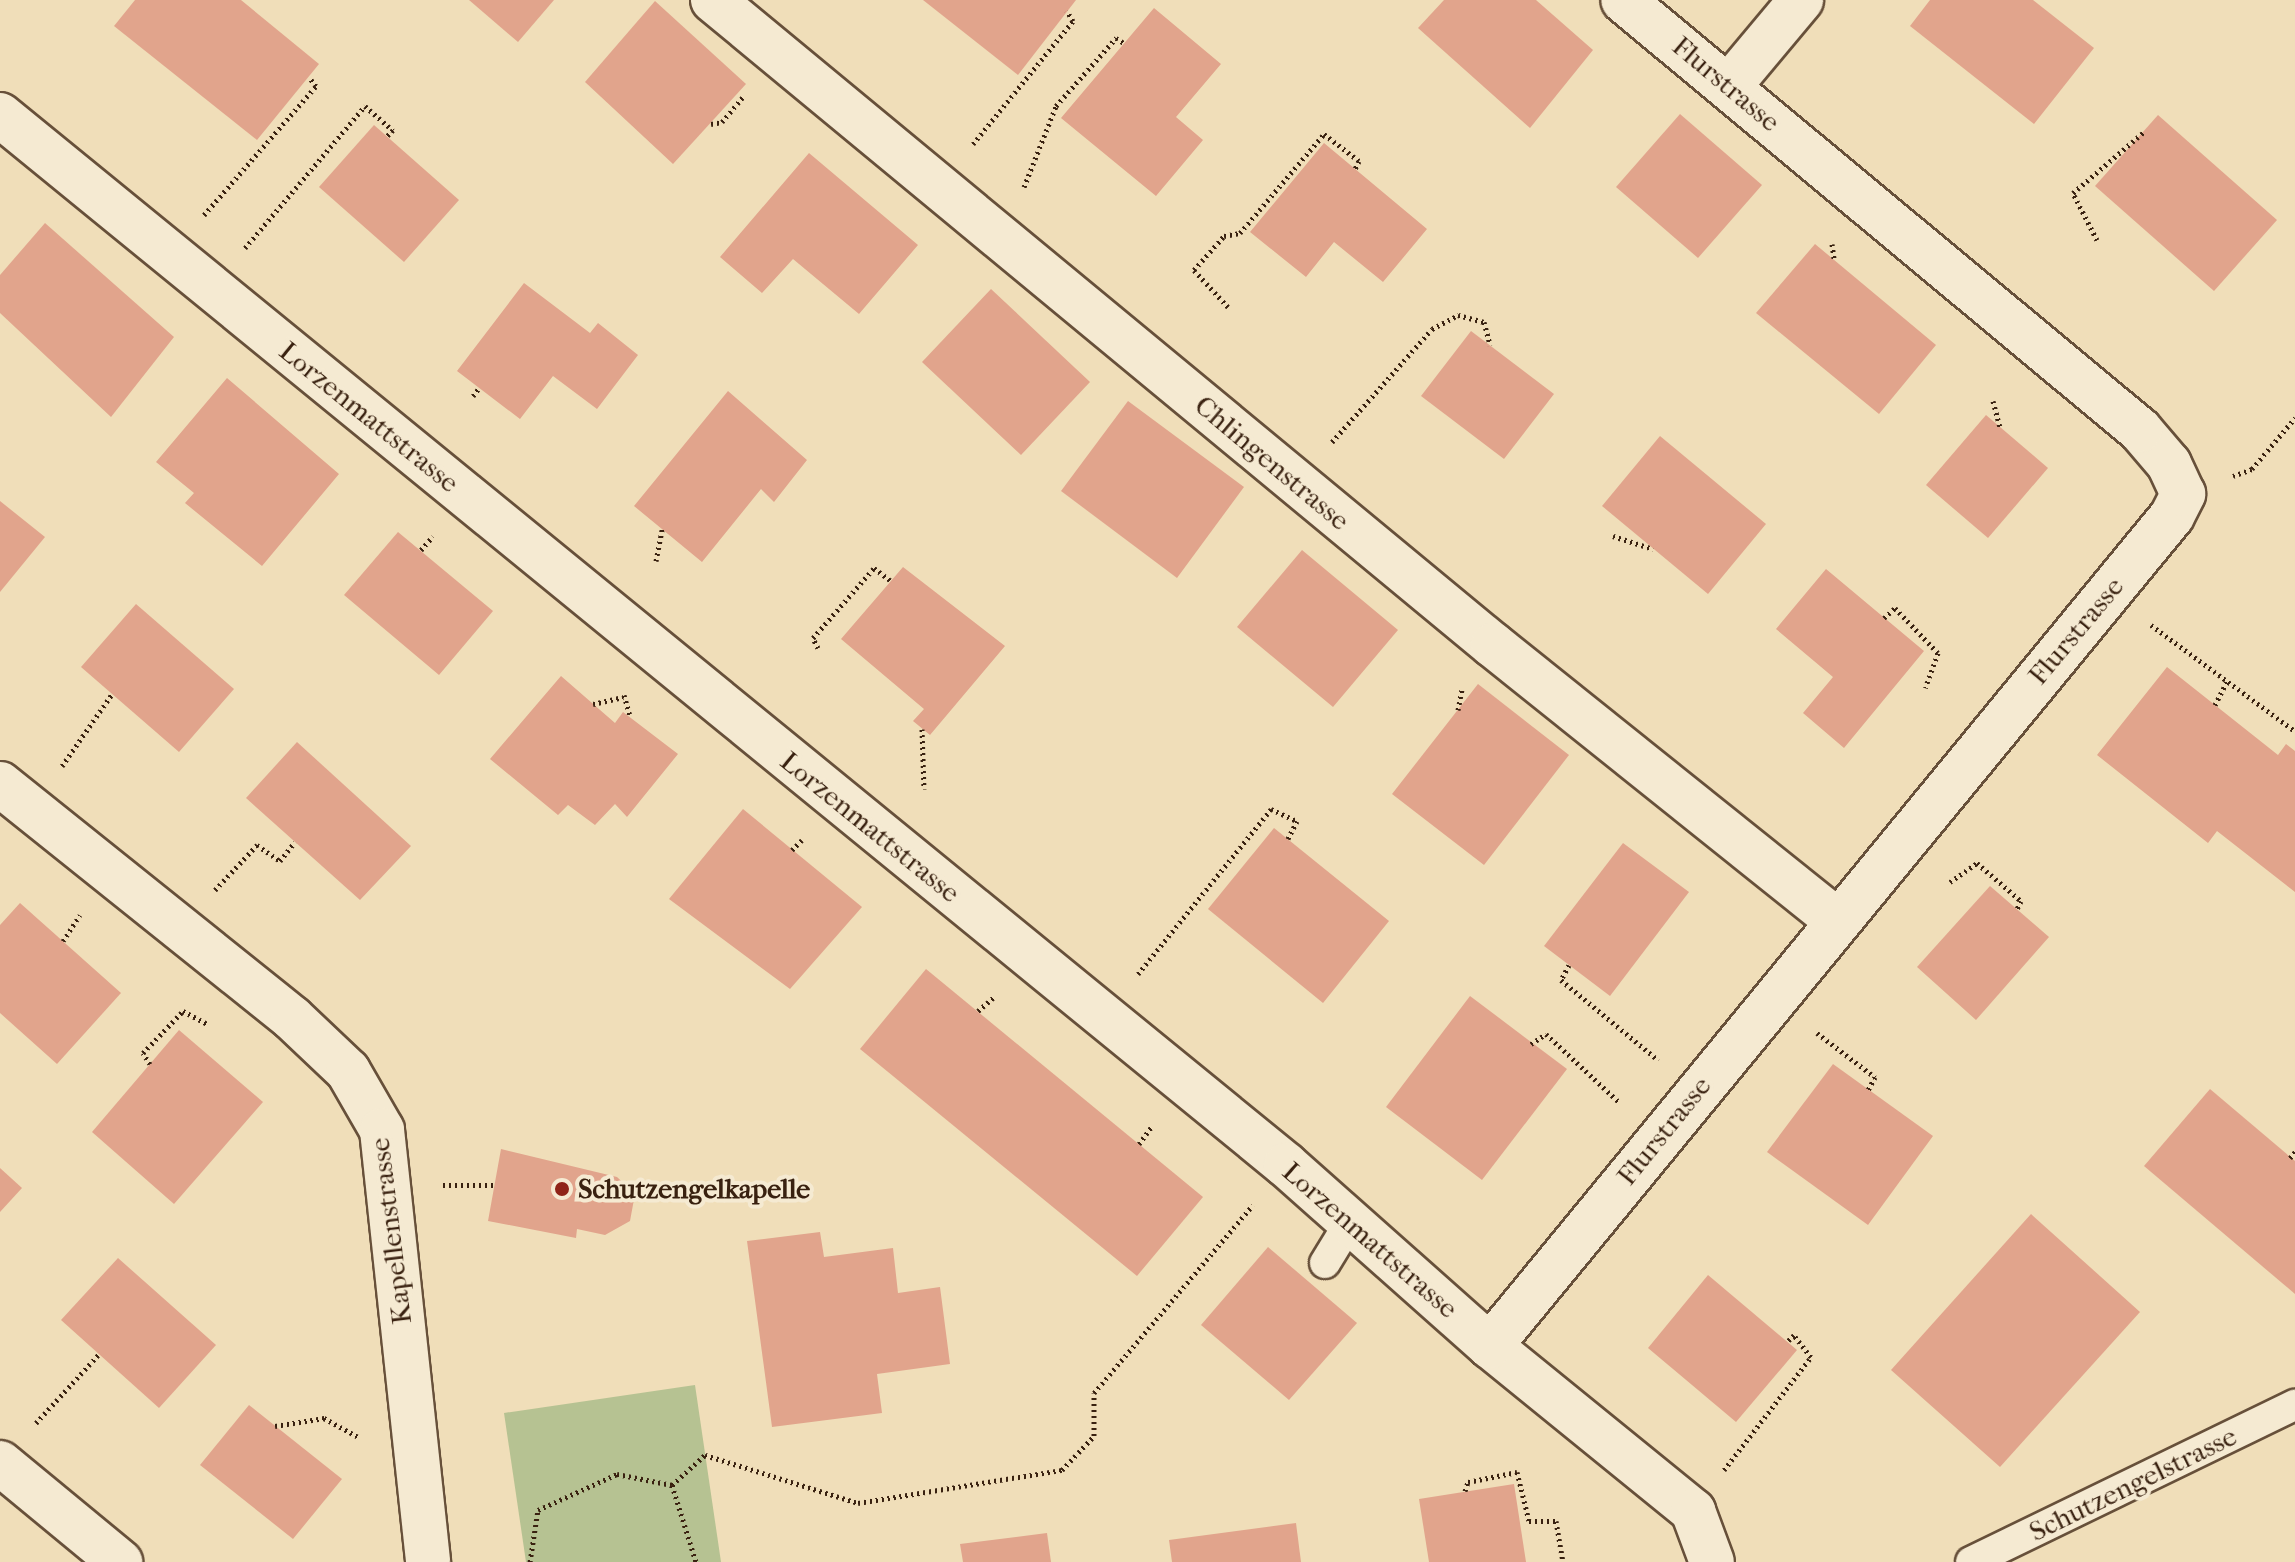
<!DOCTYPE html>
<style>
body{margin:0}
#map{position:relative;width:2295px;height:1562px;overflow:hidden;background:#f0deb9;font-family:"IM FELL French Canon",serif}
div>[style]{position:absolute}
.green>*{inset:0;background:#b6c292}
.building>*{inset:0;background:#e1a48c}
.path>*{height:5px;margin-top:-2.5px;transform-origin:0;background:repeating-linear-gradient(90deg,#392110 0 2px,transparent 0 6px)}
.roads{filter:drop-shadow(2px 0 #67503a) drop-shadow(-2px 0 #67503a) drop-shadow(0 2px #67503a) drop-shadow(0 -2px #67503a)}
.service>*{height:30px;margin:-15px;padding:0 15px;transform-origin:15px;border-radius:15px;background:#f5ead2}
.minor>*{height:44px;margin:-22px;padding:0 22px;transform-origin:22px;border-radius:22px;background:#f5ead2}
.dots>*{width:22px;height:22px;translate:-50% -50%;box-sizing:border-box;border:4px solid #f5ead2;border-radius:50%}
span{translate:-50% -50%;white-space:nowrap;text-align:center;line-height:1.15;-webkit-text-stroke:8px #f5ead2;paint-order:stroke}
.street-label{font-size:28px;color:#392110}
.poi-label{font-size:28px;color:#392110;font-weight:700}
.left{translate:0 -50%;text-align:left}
</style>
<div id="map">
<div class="green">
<i style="clip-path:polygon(695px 1385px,721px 1562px,526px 1562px,504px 1413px)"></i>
</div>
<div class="building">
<i style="clip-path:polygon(135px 0,241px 0,319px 64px,257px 140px,114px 26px)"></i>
<i style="clip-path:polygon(469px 0,554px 0,518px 42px)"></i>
<i style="clip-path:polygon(923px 0,1076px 0,1018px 75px)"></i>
<i style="clip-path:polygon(1444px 0,1536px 0,1593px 50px,1530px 128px,1418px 28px)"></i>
<i style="clip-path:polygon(1930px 0,2033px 0,2094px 48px,2034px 124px,1910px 26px)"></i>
<i style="clip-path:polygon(655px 1px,746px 84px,673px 164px,585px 82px)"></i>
<i style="clip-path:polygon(1154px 8px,1221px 64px,1176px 117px,1203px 140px,1156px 196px,1061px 118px)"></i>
<i style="clip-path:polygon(1680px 114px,1762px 185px,1698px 258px,1616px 187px)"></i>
<i style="clip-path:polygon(2158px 115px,2277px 220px,2214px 291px,2095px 186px)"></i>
<i style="clip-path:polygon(374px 125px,459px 200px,404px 262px,319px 187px)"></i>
<i style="clip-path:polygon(1324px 143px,1427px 229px,1383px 282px,1334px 242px,1306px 277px,1250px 232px)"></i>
<i style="clip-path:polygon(809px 153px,918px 245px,859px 314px,793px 259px,762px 293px,720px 257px)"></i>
<i style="clip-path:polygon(45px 223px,174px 337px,111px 417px,0 313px,0 275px)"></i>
<i style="clip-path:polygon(1815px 244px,1936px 345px,1879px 414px,1756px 313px)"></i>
<i style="clip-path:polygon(524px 283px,590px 333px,598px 323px,638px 355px,597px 409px,553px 376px,520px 419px,457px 371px)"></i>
<i style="clip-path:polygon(991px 289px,1090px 382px,1021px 455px,922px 362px)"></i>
<i style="clip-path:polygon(1471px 331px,1554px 394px,1504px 459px,1421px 396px)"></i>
<i style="clip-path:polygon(227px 378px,339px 474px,262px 566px,185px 503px,194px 493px,156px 462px)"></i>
<i style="clip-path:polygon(728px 391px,807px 460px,774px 502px,761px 489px,702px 562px,634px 506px)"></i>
<i style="clip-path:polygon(1128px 401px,1244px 487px,1177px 578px,1061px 491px)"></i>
<i style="clip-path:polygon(1986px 415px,2048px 468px,1988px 538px,1926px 485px)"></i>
<i style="clip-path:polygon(1660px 436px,1766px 524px,1708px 594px,1602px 506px)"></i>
<i style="clip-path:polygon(0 501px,45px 537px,0 592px)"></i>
<i style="clip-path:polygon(398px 532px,493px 611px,439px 675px,344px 595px)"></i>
<i style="clip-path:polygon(1302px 550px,1398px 630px,1333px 707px,1237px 627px)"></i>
<i style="clip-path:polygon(903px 567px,1005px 646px,930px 735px,913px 721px,924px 709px,841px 639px)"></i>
<i style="clip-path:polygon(1826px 569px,1924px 651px,1844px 748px,1803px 713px,1833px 677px,1776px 629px)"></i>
<i style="clip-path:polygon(136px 604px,234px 689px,179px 752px,81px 667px)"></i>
<i style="clip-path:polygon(2167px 667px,2278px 755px,2286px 744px,2295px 751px,2295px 892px,2217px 831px,2208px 843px,2097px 755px)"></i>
<i style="clip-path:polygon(561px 676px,615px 723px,623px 712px,678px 754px,627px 817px,615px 804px,595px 825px,568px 805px,558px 815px,490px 759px)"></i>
<i style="clip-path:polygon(1478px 684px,1569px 755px,1484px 865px,1392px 794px)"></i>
<i style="clip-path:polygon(297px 742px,411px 846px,360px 900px,246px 798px)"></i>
<i style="clip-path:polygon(743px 809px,862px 907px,790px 989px,669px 899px)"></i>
<i style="clip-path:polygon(1274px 828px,1389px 921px,1323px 1003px,1208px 909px)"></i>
<i style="clip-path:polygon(1623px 843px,1689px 892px,1610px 996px,1544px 946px)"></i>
<i style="clip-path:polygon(1990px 886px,2049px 937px,1976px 1020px,1917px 967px)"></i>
<i style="clip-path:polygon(20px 903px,121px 993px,57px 1064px,0 1013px,0 925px)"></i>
<i style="clip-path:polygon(926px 969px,1203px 1197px,1137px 1276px,860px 1049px)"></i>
<i style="clip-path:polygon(1470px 996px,1567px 1069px,1482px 1180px,1386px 1107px)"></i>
<i style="clip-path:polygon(179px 1030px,263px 1102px,174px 1204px,92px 1132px)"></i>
<i style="clip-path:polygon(1833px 1064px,1933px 1136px,1868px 1225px,1767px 1152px)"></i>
<i style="clip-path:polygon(2210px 1089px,2295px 1161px,2295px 1294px,2144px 1166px)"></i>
<i style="clip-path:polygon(501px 1149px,617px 1177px,635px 1194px,630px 1221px,605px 1235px,577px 1229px,576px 1238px,488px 1221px)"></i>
<i style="clip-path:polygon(0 1168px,22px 1188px,0 1212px)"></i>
<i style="clip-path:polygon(2031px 1214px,2140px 1312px,2000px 1467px,1891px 1370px)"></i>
<i style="clip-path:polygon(820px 1232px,824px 1257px,893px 1248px,898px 1293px,940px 1287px,950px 1364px,877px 1374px,882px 1413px,772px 1427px,747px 1241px)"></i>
<i style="clip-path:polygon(1268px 1247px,1357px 1323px,1289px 1400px,1201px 1325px)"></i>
<i style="clip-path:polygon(118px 1258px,216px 1345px,159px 1408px,61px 1320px)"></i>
<i style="clip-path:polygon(1708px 1275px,1797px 1350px,1736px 1422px,1648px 1348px)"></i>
<i style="clip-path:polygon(249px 1405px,342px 1479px,293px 1539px,200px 1465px)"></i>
<i style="clip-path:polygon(1514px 1484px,1526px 1562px,1429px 1562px,1419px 1499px)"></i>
<i style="clip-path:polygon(1296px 1523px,1301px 1562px,1172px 1562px,1169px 1540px)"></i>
<i style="clip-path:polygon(1047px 1533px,1051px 1562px,963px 1562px,960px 1544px)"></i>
</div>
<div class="path">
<i style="left:711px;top:124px;width:11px;rotate:-10deg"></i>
<i style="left:722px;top:122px;width:35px;rotate:-50deg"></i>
<i style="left:973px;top:144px;width:159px;rotate:-50.9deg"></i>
<i style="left:1073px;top:21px;width:12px;rotate:-121deg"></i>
<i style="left:1024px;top:187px;width:87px;rotate:-68.4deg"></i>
<i style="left:1056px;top:106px;width:91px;rotate:-48.6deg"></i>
<i style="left:1116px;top:38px;width:9px;rotate:32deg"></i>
<i style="left:204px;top:215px;width:171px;rotate:-49deg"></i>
<i style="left:316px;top:86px;width:11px;rotate:-128deg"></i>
<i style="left:2097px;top:240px;width:53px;rotate:-117.1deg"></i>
<i style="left:2073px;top:193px;width:94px;rotate:-40.7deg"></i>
<i style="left:1832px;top:244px;width:15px;rotate:82deg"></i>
<i style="left:245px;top:248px;width:186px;rotate:-49.8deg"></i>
<i style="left:365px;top:106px;width:37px;rotate:41deg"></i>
<i style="left:393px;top:130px;width:8px;rotate:135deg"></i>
<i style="left:1228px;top:307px;width:50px;rotate:-132.6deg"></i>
<i style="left:1194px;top:270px;width:45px;rotate:-48.6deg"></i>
<i style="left:1224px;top:236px;width:16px;rotate:-11deg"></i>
<i style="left:1240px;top:233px;width:130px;rotate:-49.7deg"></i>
<i style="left:1324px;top:134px;width:44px;rotate:37.6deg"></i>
<i style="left:1359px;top:161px;width:9px;rotate:117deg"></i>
<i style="left:473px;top:396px;width:10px;rotate:-53deg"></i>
<i style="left:1993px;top:401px;width:27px;rotate:75deg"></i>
<i style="left:1332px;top:442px;width:151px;rotate:-48.5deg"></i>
<i style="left:1432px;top:329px;width:30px;rotate:-28deg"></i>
<i style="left:1458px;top:315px;width:27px;rotate:15deg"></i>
<i style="left:1484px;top:322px;width:24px;rotate:75deg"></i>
<i style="left:2233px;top:476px;width:20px;rotate:-20deg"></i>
<i style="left:2252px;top:469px;width:67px;rotate:-49.9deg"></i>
<i style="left:1613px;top:536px;width:42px;rotate:18deg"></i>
<i style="left:421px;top:550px;width:18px;rotate:-49deg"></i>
<i style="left:656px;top:561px;width:33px;rotate:-79deg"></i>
<i style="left:1884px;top:618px;width:15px;rotate:-42deg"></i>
<i style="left:1895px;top:608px;width:62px;rotate:46.3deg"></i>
<i style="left:1938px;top:653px;width:37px;rotate:110deg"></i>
<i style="left:2151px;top:625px;width:179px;rotate:36.4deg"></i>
<i style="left:818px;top:648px;width:11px;rotate:-117deg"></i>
<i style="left:813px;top:638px;width:93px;rotate:-48.9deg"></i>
<i style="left:874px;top:568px;width:21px;rotate:37deg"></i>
<i style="left:624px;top:695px;width:22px;rotate:74deg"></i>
<i style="left:593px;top:704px;width:31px;rotate:-13deg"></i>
<i style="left:2215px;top:705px;width:27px;rotate:-63deg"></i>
<i style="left:1458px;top:710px;width:21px;rotate:-79deg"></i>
<i style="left:922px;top:729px;width:60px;rotate:88.1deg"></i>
<i style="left:62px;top:766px;width:88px;rotate:-55.2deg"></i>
<i style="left:792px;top:850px;width:14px;rotate:-45deg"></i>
<i style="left:1950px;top:882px;width:33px;rotate:-35deg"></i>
<i style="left:1977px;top:863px;width:58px;rotate:40.8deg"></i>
<i style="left:2021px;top:901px;width:9px;rotate:117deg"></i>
<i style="left:215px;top:890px;width:62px;rotate:-47deg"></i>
<i style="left:257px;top:845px;width:28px;rotate:35deg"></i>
<i style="left:280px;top:861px;width:24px;rotate:-52deg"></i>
<i style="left:63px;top:941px;width:31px;rotate:-57deg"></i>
<i style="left:1569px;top:965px;width:17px;rotate:118deg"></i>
<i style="left:1561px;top:980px;width:126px;rotate:39.5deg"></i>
<i style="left:1138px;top:974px;width:212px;rotate:-51.1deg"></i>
<i style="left:1271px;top:809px;width:29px;rotate:25deg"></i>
<i style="left:1297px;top:821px;width:20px;rotate:117deg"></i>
<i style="left:978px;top:1011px;width:23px;rotate:-41deg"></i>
<i style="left:1817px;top:1033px;width:73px;rotate:37.2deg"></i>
<i style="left:1875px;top:1077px;width:15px;rotate:118deg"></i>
<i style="left:1531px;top:1044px;width:18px;rotate:-34deg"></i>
<i style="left:1546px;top:1034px;width:100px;rotate:43deg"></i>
<i style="left:150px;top:1064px;width:13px;rotate:-122deg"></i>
<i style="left:143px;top:1053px;width:58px;rotate:-46.4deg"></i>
<i style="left:183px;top:1011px;width:27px;rotate:28deg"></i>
<i style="left:1139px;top:1144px;width:22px;rotate:-54deg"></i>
<i style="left:2290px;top:1158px;width:8px;rotate:-50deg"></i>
<i style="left:443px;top:1185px;width:52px"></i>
<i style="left:36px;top:1423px;width:93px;rotate:-47.6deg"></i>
<i style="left:275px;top:1426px;width:50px;rotate:-9.3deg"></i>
<i style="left:324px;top:1418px;width:41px;rotate:29.1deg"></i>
<i style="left:1724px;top:1470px;width:143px;rotate:-52.4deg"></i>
<i style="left:1811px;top:1357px;width:28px;rotate:-128deg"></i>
<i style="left:1794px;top:1335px;width:10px;rotate:135deg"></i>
<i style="left:672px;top:1485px;width:45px;rotate:-42.3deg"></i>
<i style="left:705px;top:1455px;width:160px;rotate:17.4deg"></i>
<i style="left:858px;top:1503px;width:207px;rotate:-9.2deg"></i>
<i style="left:1062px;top:1470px;width:47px;rotate:-46.7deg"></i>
<i style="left:1094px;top:1436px;width:43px;rotate:-90deg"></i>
<i style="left:1094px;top:1393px;width:246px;rotate:-49.8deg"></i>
<i style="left:1465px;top:1491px;width:9px;rotate:-72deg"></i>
<i style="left:1468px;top:1482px;width:50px;rotate:-11.5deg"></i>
<i style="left:1517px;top:1472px;width:50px;rotate:76.2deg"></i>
<i style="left:1529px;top:1521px;width:27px"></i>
<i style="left:1556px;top:1521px;width:42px;rotate:80.3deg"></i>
<i style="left:530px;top:1562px;width:53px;rotate:-81.3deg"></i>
<i style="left:538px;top:1510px;width:87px;rotate:-24.5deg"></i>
<i style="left:617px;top:1474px;width:56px;rotate:11.3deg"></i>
<i style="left:672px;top:1485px;width:81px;rotate:72.7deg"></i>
</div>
<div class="roads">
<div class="service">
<i style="left:1325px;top:1263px;width:48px;rotate:-58.6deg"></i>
<i style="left:1971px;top:1562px;width:360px;rotate:-25.9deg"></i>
</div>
<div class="minor">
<i style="left:713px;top:0;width:1012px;rotate:39.59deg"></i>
<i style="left:1493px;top:645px;width:438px;rotate:38.7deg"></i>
<i style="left:1730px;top:85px;width:111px;rotate:-50.1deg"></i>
<i style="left:0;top:115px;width:1660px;rotate:39.23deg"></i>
<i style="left:1286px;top:1165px;width:273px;rotate:41.6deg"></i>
<i style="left:1490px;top:1346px;width:262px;rotate:39.1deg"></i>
<i style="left:1693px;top:1511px;width:54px;rotate:69.6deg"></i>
<i style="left:0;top:784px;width:374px;rotate:38.7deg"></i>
<i style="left:292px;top:1018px;width:77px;rotate:43.4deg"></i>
<i style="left:348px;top:1071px;width:68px;rotate:60deg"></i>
<i style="left:382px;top:1130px;width:434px;rotate:83.9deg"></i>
<i style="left:1490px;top:1346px;width:1074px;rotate:-50.59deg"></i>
<i style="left:2172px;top:516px;width:25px;rotate:-63deg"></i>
<i style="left:2183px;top:494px;width:33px;rotate:-115deg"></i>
<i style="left:2169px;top:464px;width:45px;rotate:-130.5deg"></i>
<i style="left:2140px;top:430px;width:672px;rotate:-140.25deg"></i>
<i style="left:0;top:1463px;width:156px;rotate:39.5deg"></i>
</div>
</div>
<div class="dots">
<i style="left:562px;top:1189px;background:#8f2418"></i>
</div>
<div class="street-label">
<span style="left:1726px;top:84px;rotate:40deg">Flurstrasse</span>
<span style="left:369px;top:417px;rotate:39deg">Lorzenmattstrasse</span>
<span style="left:1272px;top:463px;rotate:40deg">Chlingenstrasse</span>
<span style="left:2076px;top:631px;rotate:-50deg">Flurstrasse</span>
<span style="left:870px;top:827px;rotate:39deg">Lorzenmattstrasse</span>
<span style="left:1664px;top:1131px;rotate:-51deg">Flurstrasse</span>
<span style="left:391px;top:1231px;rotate:-97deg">Kapellenstrasse</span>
<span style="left:1370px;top:1240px;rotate:41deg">Lorzenmattstrasse</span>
<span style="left:2133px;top:1484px;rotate:-26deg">Schutzengelstrasse</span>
</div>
<div class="poi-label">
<span class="left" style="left:578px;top:1189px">Schutzengelkapelle</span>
</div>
</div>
